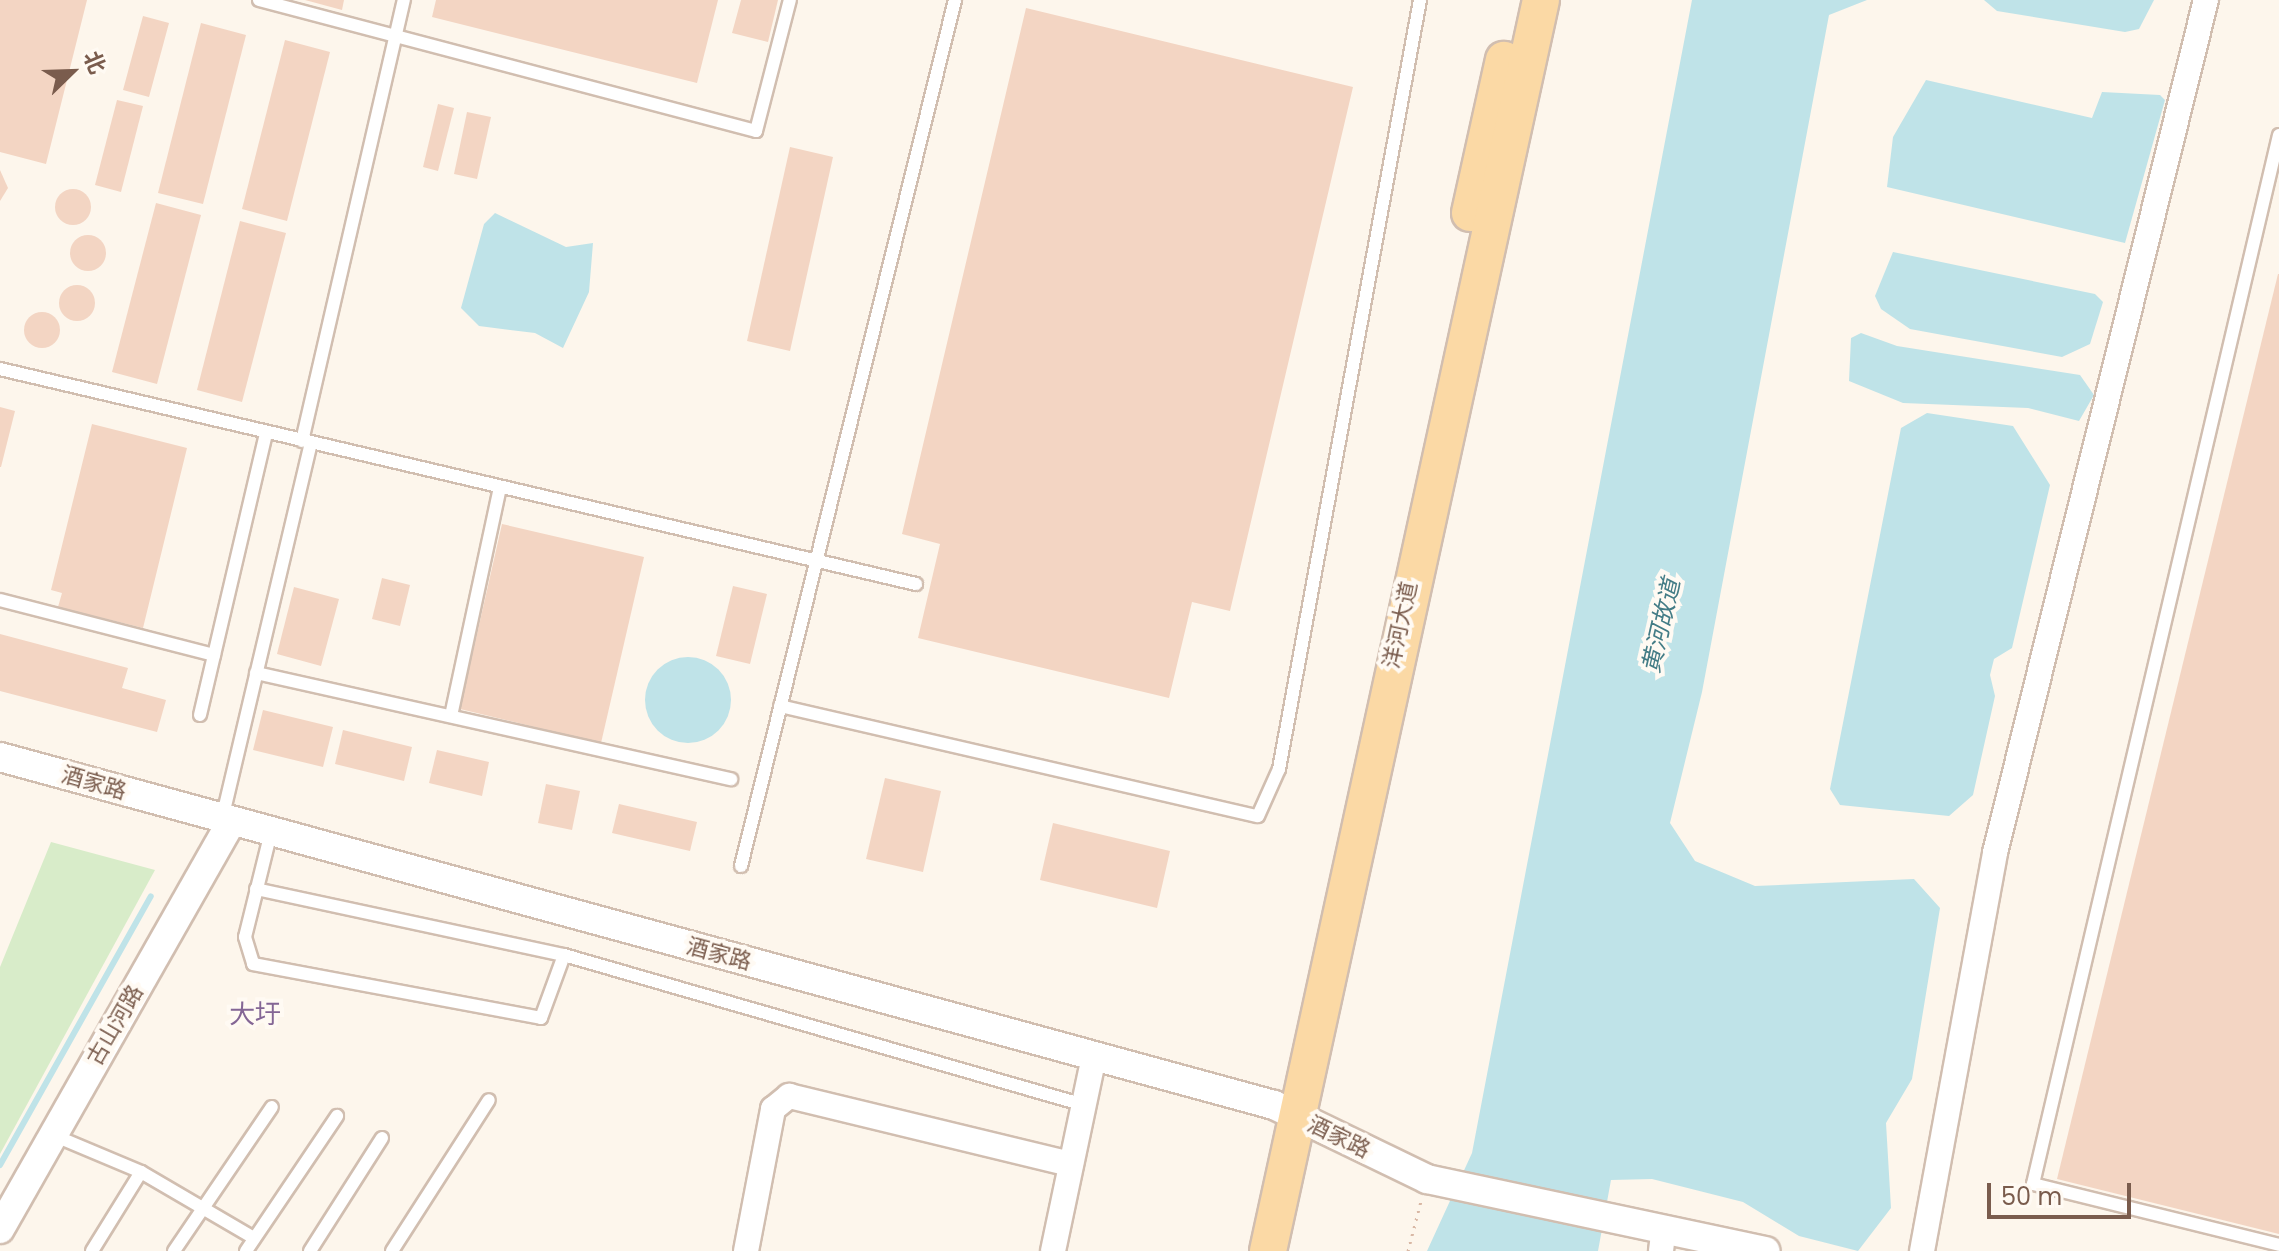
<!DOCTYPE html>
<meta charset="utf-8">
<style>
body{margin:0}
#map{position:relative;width:2279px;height:1251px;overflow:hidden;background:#fdf6ec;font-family:Poppins,"Noto Sans SC",sans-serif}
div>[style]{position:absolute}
.green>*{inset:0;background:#d8ecc9}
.water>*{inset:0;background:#bfe3e8}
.round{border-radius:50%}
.stream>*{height:6px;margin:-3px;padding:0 3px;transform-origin:3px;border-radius:3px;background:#bfe3e8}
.building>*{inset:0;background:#f3d5c3}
.path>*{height:3px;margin-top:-1.5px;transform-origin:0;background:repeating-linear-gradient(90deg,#d9b8a5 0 2px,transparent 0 8px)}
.roads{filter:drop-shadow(2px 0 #d1beb0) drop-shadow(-2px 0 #d1beb0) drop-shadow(0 2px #d1beb0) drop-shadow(0 -2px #d1beb0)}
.service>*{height:12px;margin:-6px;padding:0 6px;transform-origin:6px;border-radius:6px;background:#fff}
.minor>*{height:24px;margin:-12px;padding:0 12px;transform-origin:12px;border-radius:12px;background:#fff}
.tertiary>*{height:28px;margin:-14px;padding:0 14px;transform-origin:14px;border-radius:14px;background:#fff}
.primary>*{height:36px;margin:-18px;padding:0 18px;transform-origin:18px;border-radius:18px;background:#fbd9a5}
span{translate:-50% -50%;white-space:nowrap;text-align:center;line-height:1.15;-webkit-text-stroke:8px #fffaf3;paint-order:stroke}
.street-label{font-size:22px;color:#7a5c4d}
.water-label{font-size:24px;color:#437c86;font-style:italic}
.quarter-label{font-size:26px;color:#846695}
.north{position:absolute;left:32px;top:32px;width:80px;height:80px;-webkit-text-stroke:6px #fffaf3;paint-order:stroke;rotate:67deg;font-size:22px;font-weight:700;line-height:32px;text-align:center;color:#7a5c4d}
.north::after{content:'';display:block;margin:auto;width:28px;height:36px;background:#7a5c4d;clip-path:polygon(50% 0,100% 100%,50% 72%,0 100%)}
.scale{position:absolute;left:1987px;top:1183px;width:144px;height:36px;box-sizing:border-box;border:4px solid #7a5c4d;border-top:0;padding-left:10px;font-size:24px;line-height:28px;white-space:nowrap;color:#7a5c4d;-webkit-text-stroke:6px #fffaf3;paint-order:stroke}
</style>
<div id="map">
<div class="green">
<i style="clip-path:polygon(51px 842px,155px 870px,0 1154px,0 967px)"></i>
</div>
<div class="water">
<i style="clip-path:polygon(1692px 0,1867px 0,1829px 15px,1702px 692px,1670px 823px,1695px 861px,1755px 886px,1914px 879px,1940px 908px,1912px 1079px,1886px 1123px,1891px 1208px,1858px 1251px,1799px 1236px,1743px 1202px,1652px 1179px,1611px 1180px,1598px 1251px,1427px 1251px,1472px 1153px)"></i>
<i style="clip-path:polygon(1984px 0,2154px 0,2139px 29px,2125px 32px,1997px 11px)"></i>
<i style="clip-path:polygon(1926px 80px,2092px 118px,2102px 92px,2160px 95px,2165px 100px,2125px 243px,1887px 187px,1893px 137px)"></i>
<i style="clip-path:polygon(495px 213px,566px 247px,593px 243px,589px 292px,563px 348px,535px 333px,479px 326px,461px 308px,484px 224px)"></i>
<i style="clip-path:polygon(1893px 252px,2095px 294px,2103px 302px,2090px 344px,2062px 357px,1910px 329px,1881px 309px,1875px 296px)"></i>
<i style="clip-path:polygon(1861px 333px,1897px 346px,2080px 375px,2094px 395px,2079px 421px,2028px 408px,1903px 403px,1849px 381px,1851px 338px)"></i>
<i style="clip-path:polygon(1927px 413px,2013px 426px,2050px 485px,2012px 648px,1994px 659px,1990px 675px,1995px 696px,1973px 795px,1949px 816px,1840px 805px,1830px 789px,1901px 428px)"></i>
<i class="round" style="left:645px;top:657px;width:86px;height:86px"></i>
</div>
<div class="stream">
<i style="left:0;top:1165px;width:308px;rotate:-60.7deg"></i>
</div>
<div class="building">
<i style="clip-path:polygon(0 0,87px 0,46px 164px,0 152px)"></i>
<i style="clip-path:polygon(305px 0,344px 0,342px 10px)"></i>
<i style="clip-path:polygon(436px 0,718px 0,697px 83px,432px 17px)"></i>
<i style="clip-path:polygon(741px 0,778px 0,768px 42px,732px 33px)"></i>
<i style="clip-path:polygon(1026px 8px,1353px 87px,1230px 611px,1192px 602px,1169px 698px,918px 638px,940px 544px,902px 534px)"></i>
<i style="clip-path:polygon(143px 16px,169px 23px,149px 97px,123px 90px)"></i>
<i style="clip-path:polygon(201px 23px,246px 35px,203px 204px,158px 193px)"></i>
<i style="clip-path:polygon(285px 40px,330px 52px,287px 221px,242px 209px)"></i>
<i style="clip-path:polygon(117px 100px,143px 106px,121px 192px,95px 185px)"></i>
<i style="clip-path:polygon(438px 104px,454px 108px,438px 171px,423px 167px)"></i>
<i style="clip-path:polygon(467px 112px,491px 117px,477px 179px,454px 174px)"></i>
<i style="clip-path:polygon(790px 147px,833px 157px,790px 351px,747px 341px)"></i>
<i style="clip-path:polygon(0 170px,8px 188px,0 201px)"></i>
<i class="round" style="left:55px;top:189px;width:36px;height:36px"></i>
<i style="clip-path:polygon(156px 203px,201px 215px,157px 384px,112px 372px)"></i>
<i style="clip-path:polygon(240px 221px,286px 233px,242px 402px,197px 390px)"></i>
<i class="round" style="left:70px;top:235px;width:36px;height:36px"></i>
<i style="clip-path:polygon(2278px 274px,2279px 274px,2279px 1234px,2057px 1179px)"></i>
<i class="round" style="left:59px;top:285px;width:36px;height:36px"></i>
<i class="round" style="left:24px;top:312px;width:36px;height:36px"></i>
<i style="clip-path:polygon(0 407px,15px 411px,1px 467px,0 467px)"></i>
<i style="clip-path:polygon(92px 424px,187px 448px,143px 628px,58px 607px,62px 593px,51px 590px)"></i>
<i style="clip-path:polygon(502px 524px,644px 557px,601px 743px,460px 709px)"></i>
<i style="clip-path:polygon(382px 578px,410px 585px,400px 626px,372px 619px)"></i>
<i style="clip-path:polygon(733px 586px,767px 594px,750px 664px,716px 656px)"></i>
<i style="clip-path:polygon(294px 587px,339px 599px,321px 666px,277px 654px)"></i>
<i style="clip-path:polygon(0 634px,128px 668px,122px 688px,166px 700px,157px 732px,0 691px)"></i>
<i style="clip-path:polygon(263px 710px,333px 727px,323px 767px,253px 750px)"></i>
<i style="clip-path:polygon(343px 730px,412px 747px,404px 781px,335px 764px)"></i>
<i style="clip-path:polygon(437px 750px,489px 762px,482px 796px,429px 783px)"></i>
<i style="clip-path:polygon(885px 778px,941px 791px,923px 872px,866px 859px)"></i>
<i style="clip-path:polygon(546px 784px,580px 791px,572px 830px,538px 823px)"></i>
<i style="clip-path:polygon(619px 804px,697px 822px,690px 851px,612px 833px)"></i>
<i style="clip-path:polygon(1053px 823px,1170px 851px,1157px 908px,1040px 880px)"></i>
</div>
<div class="path">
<i style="left:1408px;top:1251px;width:52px;rotate:-75.4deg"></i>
</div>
<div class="roads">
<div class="service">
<i style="left:259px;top:0;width:514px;rotate:14.77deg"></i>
<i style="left:756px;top:131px;width:135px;rotate:-75.5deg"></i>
<i style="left:2279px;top:135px;width:1077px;rotate:103.2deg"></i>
<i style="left:2033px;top:1184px;width:253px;rotate:13.9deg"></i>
<i style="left:0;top:369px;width:941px;rotate:13.21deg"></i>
<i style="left:302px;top:441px;width:453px;rotate:-77deg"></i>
<i style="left:0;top:600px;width:221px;rotate:14.4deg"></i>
<i style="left:256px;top:673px;width:487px;rotate:12.6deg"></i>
<i style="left:780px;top:706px;width:490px;rotate:13deg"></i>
<i style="left:1258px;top:816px;width:51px;rotate:-65.9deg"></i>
<i style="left:1279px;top:769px;width:782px;rotate:-79.61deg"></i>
<i style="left:200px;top:715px;width:290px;rotate:-76.8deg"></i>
<i style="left:451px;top:716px;width:234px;rotate:-77.9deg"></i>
<i style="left:222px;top:819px;width:386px;rotate:-76.7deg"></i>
<i style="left:271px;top:832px;width:108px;rotate:103.9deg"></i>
<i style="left:245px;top:937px;width:28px;rotate:73deg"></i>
<i style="left:253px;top:964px;width:293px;rotate:10.6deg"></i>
<i style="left:541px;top:1018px;width:67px;rotate:-69.9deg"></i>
<i style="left:741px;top:866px;width:892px;rotate:-76.12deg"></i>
<i style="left:256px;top:889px;width:315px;rotate:12.1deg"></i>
<i style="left:564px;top:955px;width:541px;rotate:16.09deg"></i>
<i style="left:53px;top:1135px;width:95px;rotate:22.8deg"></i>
<i style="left:141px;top:1172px;width:131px;rotate:30.3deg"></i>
<i style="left:92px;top:1251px;width:93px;rotate:-58.2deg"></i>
<i style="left:174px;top:1251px;width:174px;rotate:-55.8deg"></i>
<i style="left:246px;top:1251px;width:163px;rotate:-56deg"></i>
<i style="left:310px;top:1251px;width:134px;rotate:-57.5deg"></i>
<i style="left:392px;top:1251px;width:179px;rotate:-57.3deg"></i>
</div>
<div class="minor">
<i style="left:746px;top:1251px;width:145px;rotate:-79.2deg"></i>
<i style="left:773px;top:1109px;width:21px;rotate:-39deg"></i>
<i style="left:789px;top:1096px;width:290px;rotate:13.6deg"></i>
<i style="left:1053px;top:1251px;width:199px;rotate:-78.1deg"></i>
<i style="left:1661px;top:1251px;width:23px;rotate:-83deg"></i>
<i style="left:1922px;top:1251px;width:405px;rotate:-79.6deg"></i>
<i style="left:1995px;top:853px;width:879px;rotate:-76.11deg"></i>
</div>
<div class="tertiary">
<i style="left:0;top:757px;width:1321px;rotate:15.28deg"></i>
<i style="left:1274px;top:1105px;width:170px;rotate:25.8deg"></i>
<i style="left:1427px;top:1179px;width:346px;rotate:12deg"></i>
<i style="left:0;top:1229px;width:468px;rotate:-60.4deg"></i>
</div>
<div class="primary">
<i style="left:1470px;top:213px;width:157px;rotate:-77.5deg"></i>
<i style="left:1268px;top:1251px;width:1280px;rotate:-77.69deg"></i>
</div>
</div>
<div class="street-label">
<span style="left:1400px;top:625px;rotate:-78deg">洋河大道</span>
<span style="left:94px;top:783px;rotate:16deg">酒家路</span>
<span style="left:719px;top:954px;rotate:15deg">酒家路</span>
<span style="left:115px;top:1025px;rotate:-60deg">古山河路</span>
<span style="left:1339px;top:1137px;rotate:26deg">酒家路</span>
</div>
<div class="water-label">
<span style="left:1661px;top:626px;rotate:-77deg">黄河故道</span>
</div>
<div class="quarter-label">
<span style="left:255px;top:1015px">大圩</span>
</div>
<div class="north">北</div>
<div class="scale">50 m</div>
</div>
